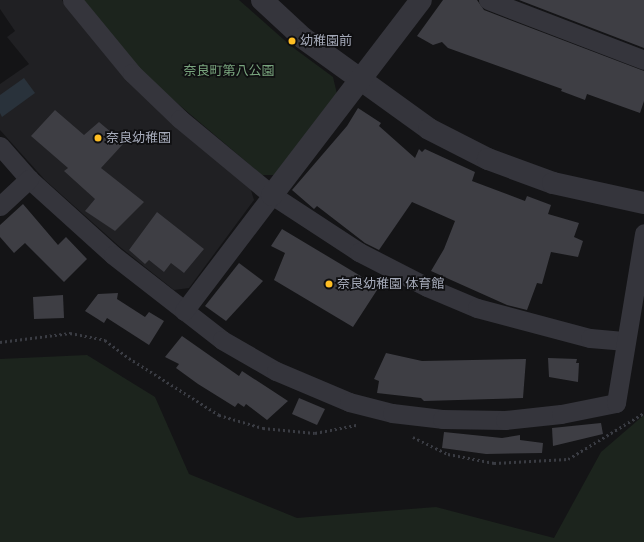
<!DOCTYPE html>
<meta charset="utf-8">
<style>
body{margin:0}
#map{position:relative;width:644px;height:542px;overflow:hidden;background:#141416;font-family:Roboto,"Noto Sans JP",sans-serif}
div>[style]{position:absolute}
.built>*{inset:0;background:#202023}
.green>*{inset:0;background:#1c241d}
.water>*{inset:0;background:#29323b}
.building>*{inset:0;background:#3e3e44}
.path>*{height:2.5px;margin-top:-1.25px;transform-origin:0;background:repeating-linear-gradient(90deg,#3a3c43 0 2px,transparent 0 5px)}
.minor>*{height:19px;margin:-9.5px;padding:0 9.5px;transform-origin:9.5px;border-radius:9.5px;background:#35353c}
.tertiary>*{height:22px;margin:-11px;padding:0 11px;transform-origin:11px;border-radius:11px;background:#35353c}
.dots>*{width:11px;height:11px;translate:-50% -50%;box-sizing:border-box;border:2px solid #0f0f11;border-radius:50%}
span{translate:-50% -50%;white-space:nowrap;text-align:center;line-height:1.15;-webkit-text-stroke:3.5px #0f0f11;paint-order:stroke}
.poi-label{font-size:13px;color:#a4a9b8}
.left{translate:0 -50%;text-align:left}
.park-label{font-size:13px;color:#79a57e}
</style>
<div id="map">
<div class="built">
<i style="clip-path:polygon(0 0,62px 0,68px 9px,250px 187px,254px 200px,189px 288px,174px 290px,120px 247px,45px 180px,0 130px,0 84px,29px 64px,7px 37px,15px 31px,0 9px)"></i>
</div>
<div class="green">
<i style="clip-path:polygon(82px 0,239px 0,291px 46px,333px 77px,337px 94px,274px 175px,262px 175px,138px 70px)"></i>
<i style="clip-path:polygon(87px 355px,155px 397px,189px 474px,297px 518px,436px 507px,554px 538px,601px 452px,644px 415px,644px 542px,0 542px,0 359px)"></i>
</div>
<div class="water">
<i style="clip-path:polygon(24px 78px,35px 93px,2px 117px,0 113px,0 95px)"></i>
</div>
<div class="building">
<i style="clip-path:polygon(443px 0,477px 0,484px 10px,644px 71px,644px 101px,640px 113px,587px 94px,585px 100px,561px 91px,562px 89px,448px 48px,442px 42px,433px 45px,417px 36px)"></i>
<i style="clip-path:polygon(519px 0,644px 0,644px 48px)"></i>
<i style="clip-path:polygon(358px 108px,381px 123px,379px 126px,415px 158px,419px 149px,422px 152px,425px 149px,475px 172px,472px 181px,525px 201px,527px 196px,551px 205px,548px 214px,579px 223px,574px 237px,583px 241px,578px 257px,551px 252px,542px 284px,537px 283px,527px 310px,507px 305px,431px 271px,444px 249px,455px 221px,412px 202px,379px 250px,365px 243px,317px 206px,314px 209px,292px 190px,347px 126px)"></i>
<i style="clip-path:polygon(55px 110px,84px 135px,99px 122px,124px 143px,101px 168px,144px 202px,115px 231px,85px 211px,95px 199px,64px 171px,68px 168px,31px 136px)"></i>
<i style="clip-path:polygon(23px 204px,58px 245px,66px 237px,87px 259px,64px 282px,25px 243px,14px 253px,0 237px,0 225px)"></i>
<i style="clip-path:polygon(157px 212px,204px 249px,184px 273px,171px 263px,164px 272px,149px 260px,145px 264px,129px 250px)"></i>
<i style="clip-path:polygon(282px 229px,379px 287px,353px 327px,274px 280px,285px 253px,271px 246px)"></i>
<i style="clip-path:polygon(239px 263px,263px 281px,226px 321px,205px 306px)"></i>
<i style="clip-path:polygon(118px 293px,117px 299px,145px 317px,149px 312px,164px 321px,149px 345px,107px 318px,104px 323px,85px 311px,98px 294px)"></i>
<i style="clip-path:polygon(63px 295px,64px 318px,34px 319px,33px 297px)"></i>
<i style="clip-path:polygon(182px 336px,239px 376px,242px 371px,288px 401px,267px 420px,246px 404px,244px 407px,238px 403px,235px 407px,198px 384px,176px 368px,179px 364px,165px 357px)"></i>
<i style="clip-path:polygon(386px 353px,422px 361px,526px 359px,523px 398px,424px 401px,421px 398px,377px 393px,379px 381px,374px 379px)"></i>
<i style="clip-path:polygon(548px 358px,577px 359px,576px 363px,579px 363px,578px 382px,549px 377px)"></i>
<i style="clip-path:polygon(299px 398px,325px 409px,317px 425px,292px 414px)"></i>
<i style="clip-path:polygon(601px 423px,603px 434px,553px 446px,552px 428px)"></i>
<i style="clip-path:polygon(444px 432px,502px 438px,520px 435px,520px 440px,543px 443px,542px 453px,486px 454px,442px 448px)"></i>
</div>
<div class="path">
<i style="left:0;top:342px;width:71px;rotate:-7.3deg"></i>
<i style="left:70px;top:333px;width:36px;rotate:11deg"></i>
<i style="left:105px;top:340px;width:30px;rotate:37deg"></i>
<i style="left:129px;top:358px;width:107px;rotate:32.3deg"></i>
<i style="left:219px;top:415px;width:46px;rotate:16.5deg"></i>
<i style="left:263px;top:428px;width:52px;rotate:5.5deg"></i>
<i style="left:315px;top:433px;width:42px;rotate:-11deg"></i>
<i style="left:413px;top:437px;width:39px;rotate:26deg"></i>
<i style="left:448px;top:454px;width:47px;rotate:11.1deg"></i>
<i style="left:494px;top:463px;width:74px;rotate:-3.1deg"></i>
<i style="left:568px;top:459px;width:89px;rotate:-31.2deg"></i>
</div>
<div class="minor">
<i style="left:72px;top:0;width:94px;rotate:50.6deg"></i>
<i style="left:132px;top:73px;width:66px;rotate:43.8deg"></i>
<i style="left:180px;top:119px;width:119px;rotate:39.6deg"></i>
<i style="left:272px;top:195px;width:104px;rotate:33.2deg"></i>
<i style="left:359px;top:252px;width:76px;rotate:27.2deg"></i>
<i style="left:427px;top:287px;width:54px;rotate:22.8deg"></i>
<i style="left:477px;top:308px;width:117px;rotate:14.9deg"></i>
<i style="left:590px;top:338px;width:36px;rotate:5deg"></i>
<i style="left:488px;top:0;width:167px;rotate:21deg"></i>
<i style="left:0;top:146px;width:44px;rotate:48.7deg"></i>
<i style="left:29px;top:179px;width:113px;rotate:42.1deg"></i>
<i style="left:113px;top:255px;width:138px;rotate:37.9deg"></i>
<i style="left:222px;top:340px;width:62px;rotate:29.9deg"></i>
<i style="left:276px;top:371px;width:79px;rotate:23deg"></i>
<i style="left:349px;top:402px;width:44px;rotate:14.3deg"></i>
<i style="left:392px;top:413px;width:50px;rotate:6.8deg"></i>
<i style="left:442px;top:419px;width:63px;rotate:0.9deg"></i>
<i style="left:505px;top:420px;width:56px;rotate:-6.1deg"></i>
<i style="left:561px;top:414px;width:56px;rotate:-11.3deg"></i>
<i style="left:616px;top:403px;width:172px;rotate:-80.6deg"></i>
<i style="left:0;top:206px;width:40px;rotate:-43deg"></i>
<i style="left:184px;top:311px;width:146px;rotate:-52.8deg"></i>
</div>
<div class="tertiary">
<i style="left:262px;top:0;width:56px;rotate:42.8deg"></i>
<i style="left:303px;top:38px;width:155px;rotate:35.8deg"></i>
<i style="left:429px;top:129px;width:66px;rotate:27deg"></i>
<i style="left:488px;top:159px;width:69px;rotate:20.3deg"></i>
<i style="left:553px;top:183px;width:93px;rotate:12.4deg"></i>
<i style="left:272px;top:195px;width:245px;rotate:-52.6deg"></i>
</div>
<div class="dots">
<i style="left:292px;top:41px;background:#ffbe23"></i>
<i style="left:98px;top:138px;background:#ffbe23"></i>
<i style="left:329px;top:284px;background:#ffbe23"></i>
</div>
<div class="poi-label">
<span class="left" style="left:300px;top:41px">幼稚園前</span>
<span class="left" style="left:106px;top:138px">奈良幼稚園</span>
<span class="left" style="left:337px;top:284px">奈良幼稚園 体育館</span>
</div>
<div class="park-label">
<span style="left:229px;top:71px">奈良町第八公園</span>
</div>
</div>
